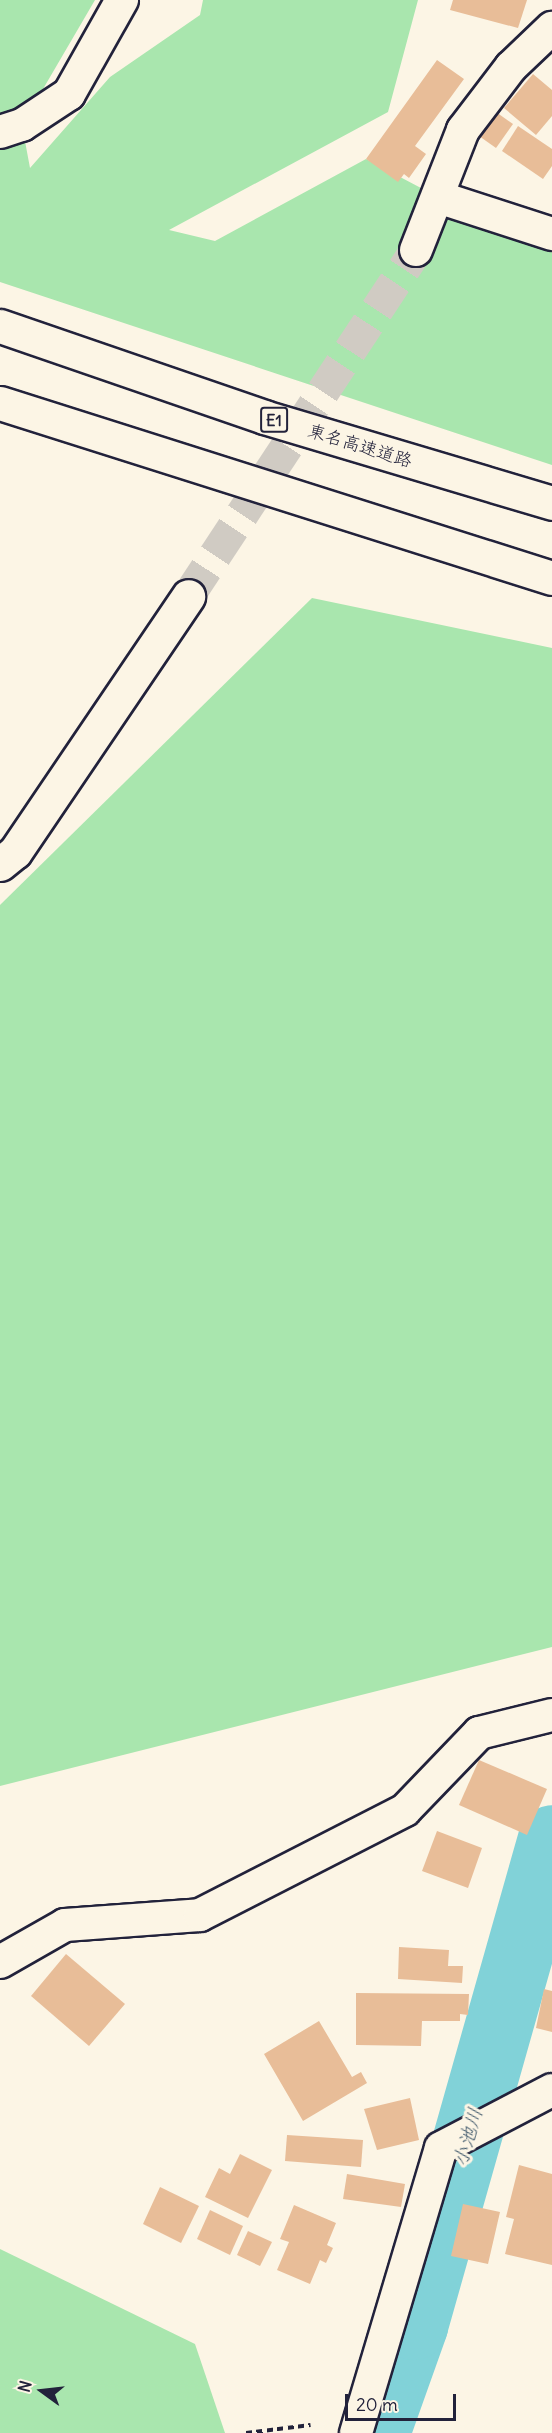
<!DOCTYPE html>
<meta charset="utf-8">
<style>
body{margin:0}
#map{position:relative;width:552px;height:2433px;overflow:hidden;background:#fcf5e5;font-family:Delius,"Klee One",sans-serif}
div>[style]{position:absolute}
.green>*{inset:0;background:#a9e6ae}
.river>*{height:68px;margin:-34px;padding:0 34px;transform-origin:34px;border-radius:34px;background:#81d2d8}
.building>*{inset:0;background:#e8bd98}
.secondary-tunnel>*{height:33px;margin-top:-16.5px;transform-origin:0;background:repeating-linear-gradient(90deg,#d0cbc3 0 33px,transparent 0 49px)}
.path>*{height:4px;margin-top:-2px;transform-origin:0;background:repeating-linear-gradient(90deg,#22223b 0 6px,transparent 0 10.5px)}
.roads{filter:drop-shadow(2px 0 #22223b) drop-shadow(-2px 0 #22223b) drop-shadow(0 2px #22223b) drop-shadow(0 -2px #22223b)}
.street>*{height:32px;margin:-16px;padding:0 16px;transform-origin:16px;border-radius:16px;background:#fcf5e5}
.secondary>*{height:33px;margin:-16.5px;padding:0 16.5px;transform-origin:16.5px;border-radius:16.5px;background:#fcf5e5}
.highway>*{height:33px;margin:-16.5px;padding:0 16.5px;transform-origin:16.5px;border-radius:16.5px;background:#fcf5e5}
span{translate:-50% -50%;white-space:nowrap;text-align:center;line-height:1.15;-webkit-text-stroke:6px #fcf5e5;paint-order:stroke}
.shield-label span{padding:2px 4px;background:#fcf5e5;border:2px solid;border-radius:4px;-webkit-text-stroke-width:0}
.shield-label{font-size:16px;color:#22223b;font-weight:700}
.street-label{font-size:18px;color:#22223b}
.water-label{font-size:20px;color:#3e576a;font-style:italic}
.north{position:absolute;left:12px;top:2361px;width:60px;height:60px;-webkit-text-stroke:4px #fcf5e5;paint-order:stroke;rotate:285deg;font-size:16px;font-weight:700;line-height:24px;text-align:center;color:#22223b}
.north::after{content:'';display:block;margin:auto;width:21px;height:27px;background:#22223b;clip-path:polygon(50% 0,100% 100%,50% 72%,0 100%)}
.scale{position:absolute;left:345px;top:2394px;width:111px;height:27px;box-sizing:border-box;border:3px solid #22223b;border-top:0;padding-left:8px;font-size:18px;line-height:21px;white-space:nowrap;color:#22223b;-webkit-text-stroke:4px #fcf5e5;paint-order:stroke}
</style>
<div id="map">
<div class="green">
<i style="clip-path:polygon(0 0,95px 0,22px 125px,30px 168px,110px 77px,200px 15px,203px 0,418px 0,388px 112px,169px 230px,215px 241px,366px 159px,438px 197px,552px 234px,552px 465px,0 282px)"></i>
<i style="clip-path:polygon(312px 598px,552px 648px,552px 1647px,0 1786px,0 905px)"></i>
<i style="clip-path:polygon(0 2249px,195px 2344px,225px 2433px,0 2433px)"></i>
</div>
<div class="river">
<i style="left:376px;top:2433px;width:114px;rotate:-70.4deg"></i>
<i style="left:414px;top:2326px;width:506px;rotate:-74.18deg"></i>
</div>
<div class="building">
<i style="clip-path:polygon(453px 0,527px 0,518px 28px,450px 10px)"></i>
<i style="clip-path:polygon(437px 60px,464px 79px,415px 146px,426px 154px,409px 178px,404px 174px,398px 182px,366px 159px)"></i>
<i style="clip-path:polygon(533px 74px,552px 90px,552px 116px,536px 135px,504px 108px)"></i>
<i style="clip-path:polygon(496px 112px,513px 124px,496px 148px,479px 136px)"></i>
<i style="clip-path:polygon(518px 126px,552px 149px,552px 166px,543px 179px,502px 151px)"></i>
<i style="clip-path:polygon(479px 1760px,547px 1789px,527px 1835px,459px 1805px)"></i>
<i style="clip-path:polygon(437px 1831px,482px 1848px,468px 1888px,422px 1871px)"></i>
<i style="clip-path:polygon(399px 1947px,449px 1950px,448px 1966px,463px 1966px,462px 1983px,398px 1979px)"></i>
<i style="clip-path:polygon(66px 1954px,125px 2004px,89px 2046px,31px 1996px)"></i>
<i style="clip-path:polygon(544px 1989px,552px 1991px,552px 2032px,536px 2028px)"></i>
<i style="clip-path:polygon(356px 1993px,469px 1994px,468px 2015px,460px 2014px,460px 2021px,422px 2021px,421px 2046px,356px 2045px)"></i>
<i style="clip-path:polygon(319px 2021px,352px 2077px,361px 2072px,367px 2083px,303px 2121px,264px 2054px)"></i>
<i style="clip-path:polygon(410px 2098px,419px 2140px,377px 2150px,364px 2109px)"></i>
<i style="clip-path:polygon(287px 2135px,363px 2140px,361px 2167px,285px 2161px)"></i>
<i style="clip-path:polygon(240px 2154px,272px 2170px,248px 2218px,205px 2197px,219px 2168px,230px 2174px)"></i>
<i style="clip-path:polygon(519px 2165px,552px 2174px,552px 2265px,505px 2254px,514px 2219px,506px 2217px)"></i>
<i style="clip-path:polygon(347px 2174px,405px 2184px,401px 2207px,343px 2199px)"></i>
<i style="clip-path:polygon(160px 2187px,199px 2206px,181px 2243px,143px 2224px)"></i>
<i style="clip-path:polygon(463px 2204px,500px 2212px,488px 2264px,451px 2256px)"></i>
<i style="clip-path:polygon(294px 2205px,336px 2223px,327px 2245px,333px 2248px,326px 2263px,320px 2260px,310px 2284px,277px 2270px,289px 2242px,280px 2239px)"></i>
<i style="clip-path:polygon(210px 2210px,243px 2226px,230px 2255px,197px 2239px)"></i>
<i style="clip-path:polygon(248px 2231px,272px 2242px,260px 2266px,237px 2255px)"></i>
</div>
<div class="secondary-tunnel">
<i style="left:188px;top:596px;width:414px;rotate:-56.6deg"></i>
</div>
<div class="path">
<i style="left:246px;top:2433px;width:65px;rotate:-7deg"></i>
</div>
<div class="roads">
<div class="street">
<i style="left:0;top:132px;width:23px;rotate:-18deg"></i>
<i style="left:22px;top:125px;width:56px;rotate:-33.4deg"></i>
<i style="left:69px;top:94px;width:108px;rotate:-60.6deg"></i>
<i style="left:438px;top:197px;width:120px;rotate:18deg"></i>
<i style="left:416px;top:250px;width:129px;rotate:-68.6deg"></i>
<i style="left:463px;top:130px;width:79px;rotate:-52.7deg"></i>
<i style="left:511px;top:67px;width:57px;rotate:-43.6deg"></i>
<i style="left:0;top:1962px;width:75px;rotate:-29.6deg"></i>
<i style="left:65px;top:1925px;width:135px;rotate:-4.2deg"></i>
<i style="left:200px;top:1915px;width:230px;rotate:-27.1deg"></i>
<i style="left:405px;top:1810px;width:107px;rotate:-46.1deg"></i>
<i style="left:479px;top:1733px;width:75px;rotate:-13.9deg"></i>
<i style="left:356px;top:2433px;width:297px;rotate:-73.4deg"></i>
<i style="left:441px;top:2148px;width:125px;rotate:-27.6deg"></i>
</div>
<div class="secondary">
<i style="left:0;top:864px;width:19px;rotate:-39deg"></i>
<i style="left:15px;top:852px;width:309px;rotate:-55.9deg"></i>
</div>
<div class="highway">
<i style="left:0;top:326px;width:279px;rotate:19deg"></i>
<i style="left:264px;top:417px;width:301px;rotate:16.6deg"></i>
<i style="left:0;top:403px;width:579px;rotate:17.59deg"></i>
</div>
</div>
<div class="shield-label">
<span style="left:274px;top:420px">E1</span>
</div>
<div class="street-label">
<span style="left:360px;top:446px;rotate:17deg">東名高速道路</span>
</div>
<div class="water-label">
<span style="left:467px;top:2137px;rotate:-74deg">小池川</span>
</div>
<div class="north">N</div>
<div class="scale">20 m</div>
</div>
